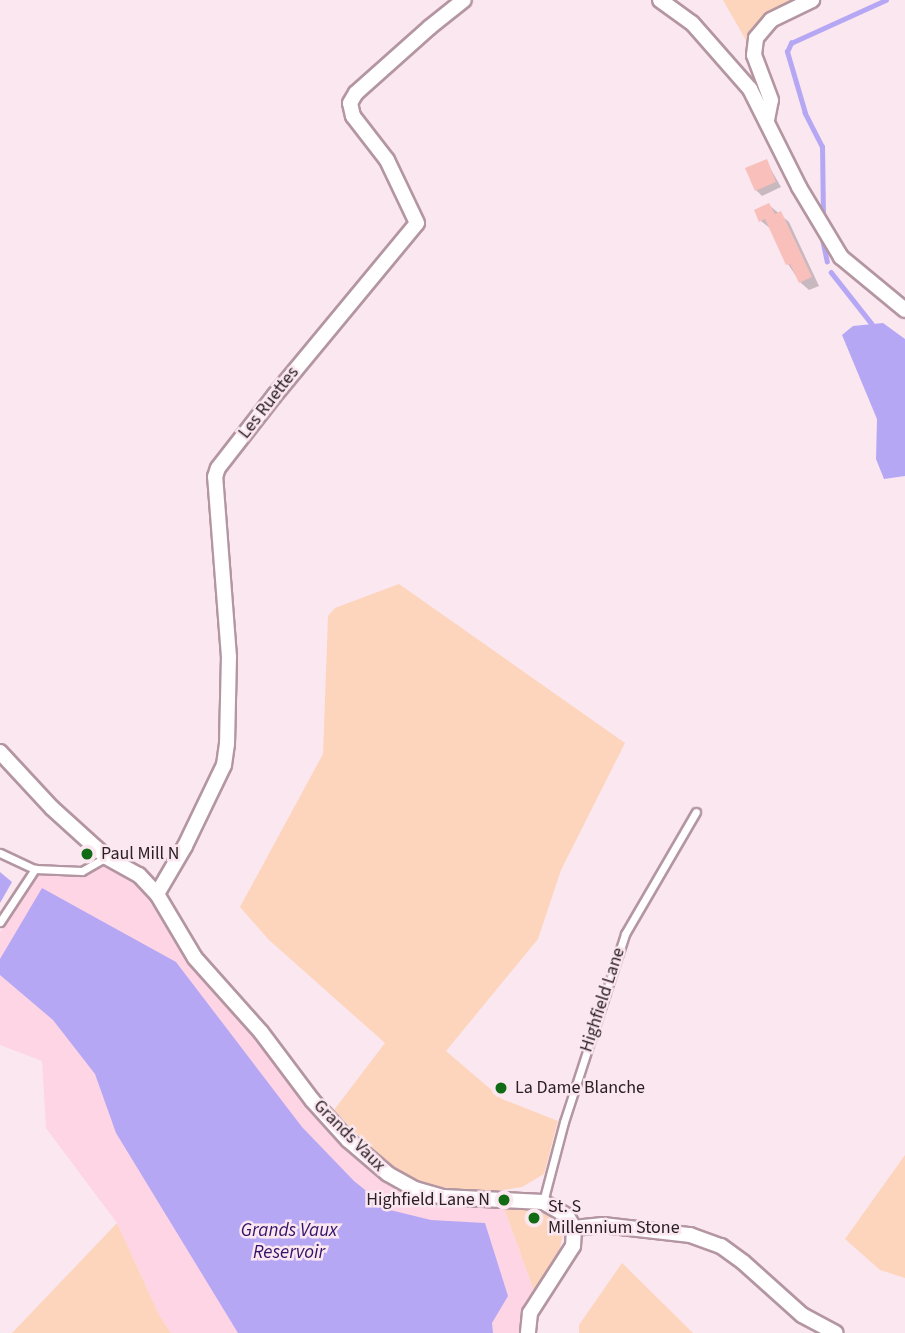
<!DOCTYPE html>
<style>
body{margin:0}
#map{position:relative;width:905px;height:1333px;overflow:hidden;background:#fbe7ef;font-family:"Source Sans 3",sans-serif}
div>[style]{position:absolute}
.built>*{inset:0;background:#fdd5e4}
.green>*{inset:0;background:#fdd5bc}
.water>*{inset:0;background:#b6a7f5}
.shadow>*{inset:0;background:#0003}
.stream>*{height:4.5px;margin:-2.25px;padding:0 2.25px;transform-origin:2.25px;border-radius:2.25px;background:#b6a7f5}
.building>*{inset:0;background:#f8bfbb}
.roads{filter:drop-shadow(2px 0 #b496a2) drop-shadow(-2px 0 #b496a2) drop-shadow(0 2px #b496a2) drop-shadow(0 -2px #b496a2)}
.service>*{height:7px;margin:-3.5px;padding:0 3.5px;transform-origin:3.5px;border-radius:3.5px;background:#fff}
.minor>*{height:14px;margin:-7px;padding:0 7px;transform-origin:7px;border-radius:7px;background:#fff}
.dots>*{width:19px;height:19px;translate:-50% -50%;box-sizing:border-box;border:4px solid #fbe7ef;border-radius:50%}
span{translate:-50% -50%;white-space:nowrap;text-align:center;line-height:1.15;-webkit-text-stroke:5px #fbe7ef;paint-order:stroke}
.street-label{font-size:18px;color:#2b2024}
.poi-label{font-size:18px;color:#2b2024}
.left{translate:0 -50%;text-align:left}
.right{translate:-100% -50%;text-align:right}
.water-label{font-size:19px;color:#33126a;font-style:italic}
</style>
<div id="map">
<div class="built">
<i style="clip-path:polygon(100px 866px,114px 867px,140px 882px,174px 937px,198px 969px,374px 1170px,448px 1203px,504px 1208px,534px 1291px,525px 1312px,524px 1333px,171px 1333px,159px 1315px,117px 1223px,46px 1128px,42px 1061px,0 1045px,0 932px,37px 873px,78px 877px)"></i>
</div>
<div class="green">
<i style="clip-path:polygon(723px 0,798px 0,761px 18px,747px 42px)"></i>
<i style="clip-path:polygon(399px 584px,625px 743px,561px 870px,538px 939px,446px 1051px,502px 1099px,558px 1121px,544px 1174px,522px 1187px,485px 1193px,428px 1185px,403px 1175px,372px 1149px,334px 1110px,385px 1043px,269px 940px,240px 907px,323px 754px,328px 616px,335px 608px)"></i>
<i style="clip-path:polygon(905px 1155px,905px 1278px,880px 1270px,845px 1239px)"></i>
<i style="clip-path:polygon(504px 1208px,545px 1212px,563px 1234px,560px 1248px,534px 1291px)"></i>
<i style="clip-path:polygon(117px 1223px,159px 1315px,171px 1333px,12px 1333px)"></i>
<i style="clip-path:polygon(622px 1263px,693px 1333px,579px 1333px,579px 1325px)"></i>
</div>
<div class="water">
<i style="clip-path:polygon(883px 323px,905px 339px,905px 476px,884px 479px,876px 459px,877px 419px,842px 335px,853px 326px)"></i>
<i style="clip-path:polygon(0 872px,12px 882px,0 903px)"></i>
<i style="clip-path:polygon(42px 888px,176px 962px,302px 1127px,354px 1181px,390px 1210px,431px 1220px,485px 1223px,508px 1296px,492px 1323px,493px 1333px,238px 1333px,116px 1133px,95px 1074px,53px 1020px,0 975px,0 959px)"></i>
</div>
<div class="shadow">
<i style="clip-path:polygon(766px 161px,781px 187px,762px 196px,756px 190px)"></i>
<i style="clip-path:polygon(769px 205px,789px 222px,819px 286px,809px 290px,800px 282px,788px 264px,771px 229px,761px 221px)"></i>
</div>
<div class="stream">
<i style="left:823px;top:217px;width:70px;rotate:-90.8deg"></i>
<i style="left:822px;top:147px;width:38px;rotate:-117deg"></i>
<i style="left:805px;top:113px;width:64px;rotate:-106.4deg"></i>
<i style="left:787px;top:52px;width:10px;rotate:-66deg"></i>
<i style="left:791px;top:43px;width:104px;rotate:-24.4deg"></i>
<i style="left:821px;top:232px;width:30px;rotate:78deg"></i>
<i style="left:831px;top:272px;width:66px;rotate:51.7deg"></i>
</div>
<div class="building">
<i style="clip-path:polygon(767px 159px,776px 182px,755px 191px,745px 168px)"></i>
<i style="clip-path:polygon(769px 203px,775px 214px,781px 211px,812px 277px,799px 283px,790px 264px,786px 265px,765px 219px,759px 222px,754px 210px)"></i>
</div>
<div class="roads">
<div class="service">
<i style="left:0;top:853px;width:38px;rotate:25deg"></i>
<i style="left:0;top:922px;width:64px;rotate:-56.6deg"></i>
<i style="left:35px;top:869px;width:47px;rotate:2.4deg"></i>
<i style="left:82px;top:871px;width:28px;rotate:-30deg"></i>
<i style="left:543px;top:1202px;width:83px;rotate:-75.3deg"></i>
<i style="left:564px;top:1122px;width:198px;rotate:-72deg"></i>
<i style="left:625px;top:934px;width:141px;rotate:-59.8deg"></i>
</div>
<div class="minor">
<i style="left:660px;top:0;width:39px;rotate:36deg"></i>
<i style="left:692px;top:23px;width:88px;rotate:48.7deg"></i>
<i style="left:750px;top:89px;width:110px;rotate:63.4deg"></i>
<i style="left:799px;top:187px;width:82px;rotate:59deg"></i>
<i style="left:841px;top:257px;width:83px;rotate:39.6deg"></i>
<i style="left:767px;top:120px;width:20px;rotate:-79deg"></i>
<i style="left:771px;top:100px;width:48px;rotate:-110.7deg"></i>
<i style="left:754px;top:55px;width:17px;rotate:-83deg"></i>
<i style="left:756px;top:38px;width:23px;rotate:-50deg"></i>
<i style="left:771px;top:20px;width:46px;rotate:-26deg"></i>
<i style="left:0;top:752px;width:76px;rotate:47.1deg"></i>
<i style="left:52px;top:808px;width:73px;rotate:42.2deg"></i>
<i style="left:106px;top:857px;width:38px;rotate:29deg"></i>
<i style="left:139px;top:875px;width:26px;rotate:47deg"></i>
<i style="left:157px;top:894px;width:74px;rotate:59.3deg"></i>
<i style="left:195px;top:958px;width:99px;rotate:48.3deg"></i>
<i style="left:261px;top:1032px;width:85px;rotate:53.1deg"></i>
<i style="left:312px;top:1100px;width:54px;rotate:48deg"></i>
<i style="left:348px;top:1140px;width:52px;rotate:40.4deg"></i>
<i style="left:388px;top:1174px;width:31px;rotate:29deg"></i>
<i style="left:415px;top:1189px;width:29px;rotate:16deg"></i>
<i style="left:443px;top:1197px;width:100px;rotate:2.9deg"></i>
<i style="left:543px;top:1202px;width:28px;rotate:30deg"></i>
<i style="left:567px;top:1216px;width:14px;rotate:60deg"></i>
<i style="left:574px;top:1228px;width:18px;rotate:93deg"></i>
<i style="left:573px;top:1246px;width:80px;rotate:122.7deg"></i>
<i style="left:530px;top:1313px;width:20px;rotate:96deg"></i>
<i style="left:157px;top:894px;width:56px;rotate:-59.7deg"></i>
<i style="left:185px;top:846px;width:90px;rotate:-64.3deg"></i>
<i style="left:224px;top:765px;width:21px;rotate:-82deg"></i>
<i style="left:227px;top:744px;width:87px;rotate:-88.7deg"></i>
<i style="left:229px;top:657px;width:181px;rotate:-94.4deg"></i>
<i style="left:215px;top:477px;width:9px;rotate:-72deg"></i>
<i style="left:218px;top:468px;width:91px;rotate:-52.1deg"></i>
<i style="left:274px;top:396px;width:224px;rotate:-50.4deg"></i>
<i style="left:417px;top:223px;width:70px;rotate:-115.5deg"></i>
<i style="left:387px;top:160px;width:56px;rotate:-127.7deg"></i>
<i style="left:353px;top:116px;width:13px;rotate:-103deg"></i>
<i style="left:350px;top:103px;width:12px;rotate:-59deg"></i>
<i style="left:356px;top:93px;width:99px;rotate:-41.7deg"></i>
<i style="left:430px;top:27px;width:43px;rotate:-38.5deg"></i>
<i style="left:574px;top:1228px;width:29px;rotate:-6deg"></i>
<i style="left:603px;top:1225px;width:88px;rotate:6.6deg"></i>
<i style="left:690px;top:1235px;width:33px;rotate:20deg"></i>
<i style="left:721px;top:1246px;width:27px;rotate:36deg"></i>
<i style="left:743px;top:1262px;width:79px;rotate:41.9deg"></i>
<i style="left:802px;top:1315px;width:38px;rotate:28deg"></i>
</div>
</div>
<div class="dots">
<i style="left:87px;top:854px;background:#106b14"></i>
<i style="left:501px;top:1088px;background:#106b14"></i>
<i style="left:504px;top:1200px;background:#106b14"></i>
<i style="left:534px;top:1218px;background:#106b14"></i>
</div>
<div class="street-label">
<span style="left:269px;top:403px;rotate:-52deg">Les Ruettes</span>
<span style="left:603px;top:1000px;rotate:-72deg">Highfield Lane</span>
<span style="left:349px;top:1136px;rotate:45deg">Grands Vaux</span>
</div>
<div class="poi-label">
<span class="left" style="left:101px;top:854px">Paul Mill N</span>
<span class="left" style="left:515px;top:1088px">La Dame Blanche</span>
<span class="right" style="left:490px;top:1200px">Highfield Lane N</span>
<span class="left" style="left:548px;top:1218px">St. S<br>Millennium Stone</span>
</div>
<div class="water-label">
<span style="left:289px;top:1242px">Grands Vaux<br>Reservoir</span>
</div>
</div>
